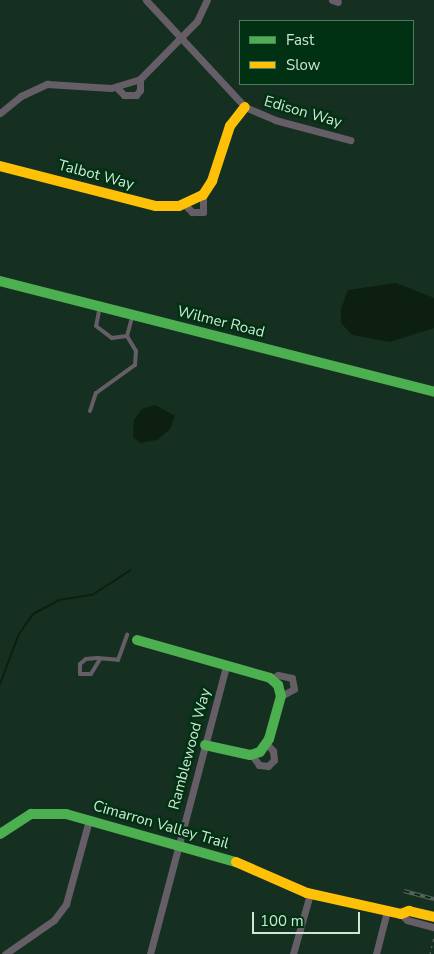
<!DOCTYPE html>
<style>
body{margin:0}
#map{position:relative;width:434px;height:954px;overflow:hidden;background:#153020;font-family:"Nunito Sans",sans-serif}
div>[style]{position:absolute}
.water>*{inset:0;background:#0c1f11}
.stream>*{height:2px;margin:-1px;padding:0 1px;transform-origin:1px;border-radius:1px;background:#0c1f11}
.path>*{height:1px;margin-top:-0.5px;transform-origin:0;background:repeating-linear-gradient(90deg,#646666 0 2.5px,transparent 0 6.5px)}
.lane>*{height:4px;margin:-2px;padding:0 2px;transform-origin:2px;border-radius:2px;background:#665e66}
.street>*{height:7px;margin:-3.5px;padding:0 3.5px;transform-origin:3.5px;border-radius:3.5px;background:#665e66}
.fast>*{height:10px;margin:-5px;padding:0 5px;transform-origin:5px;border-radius:5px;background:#4caf50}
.slow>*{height:10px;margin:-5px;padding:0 5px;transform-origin:5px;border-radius:5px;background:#ffc107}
.rail>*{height:4px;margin-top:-2px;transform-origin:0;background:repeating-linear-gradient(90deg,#003113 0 5.5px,#5e6361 0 11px);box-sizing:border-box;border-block:1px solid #5e6361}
span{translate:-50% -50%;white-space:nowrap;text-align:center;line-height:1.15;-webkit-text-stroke:5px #003113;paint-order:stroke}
.street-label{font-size:15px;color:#cee7d3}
.legend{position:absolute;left:239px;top:20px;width:175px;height:65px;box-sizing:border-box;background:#003113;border:1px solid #527a60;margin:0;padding:6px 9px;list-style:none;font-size:15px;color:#cee7d3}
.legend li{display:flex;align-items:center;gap:10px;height:25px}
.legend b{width:25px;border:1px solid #527a60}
.scale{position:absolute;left:252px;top:912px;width:108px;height:22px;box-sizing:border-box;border:2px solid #cee7d3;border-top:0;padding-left:6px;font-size:15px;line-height:18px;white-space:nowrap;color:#cee7d3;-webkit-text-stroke:4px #003113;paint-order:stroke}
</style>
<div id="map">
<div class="water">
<i style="clip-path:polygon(396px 283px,434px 298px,434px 328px,390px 342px,352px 335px,341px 323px,341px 309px,348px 290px)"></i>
<i style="clip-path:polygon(155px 405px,175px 416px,170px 429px,157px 440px,140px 443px,133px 437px,134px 420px,142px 409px)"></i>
</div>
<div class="stream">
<i style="left:0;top:684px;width:53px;rotate:-69.2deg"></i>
<i style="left:19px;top:634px;width:24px;rotate:-55deg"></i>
<i style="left:33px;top:614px;width:30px;rotate:-28deg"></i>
<i style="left:59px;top:600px;width:33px;rotate:-9deg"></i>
<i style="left:92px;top:595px;width:46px;rotate:-32.7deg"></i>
</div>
<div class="path">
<i style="left:430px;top:954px;width:17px;rotate:-77deg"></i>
</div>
<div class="lane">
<i style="left:100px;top:306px;width:20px;rotate:101deg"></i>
<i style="left:96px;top:326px;width:20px;rotate:37deg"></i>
<i style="left:112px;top:338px;width:15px;rotate:-8deg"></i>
<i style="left:90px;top:411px;width:19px;rotate:-72deg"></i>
<i style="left:96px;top:393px;width:48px;rotate:-35.7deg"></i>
<i style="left:135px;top:365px;width:14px;rotate:-86deg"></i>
<i style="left:136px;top:351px;width:17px;rotate:-121deg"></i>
<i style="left:127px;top:336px;width:20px;rotate:-75deg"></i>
<i style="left:100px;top:659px;width:17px;rotate:121deg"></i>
<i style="left:91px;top:674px;width:11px;rotate:180deg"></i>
<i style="left:80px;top:674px;width:10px;rotate:-90deg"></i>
<i style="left:80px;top:664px;width:8px;rotate:-40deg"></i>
<i style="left:86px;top:659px;width:11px;rotate:-5deg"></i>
<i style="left:97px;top:658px;width:21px;rotate:5deg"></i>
<i style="left:118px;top:660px;width:27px;rotate:-70deg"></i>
</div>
<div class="street">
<i style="left:146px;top:0;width:146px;rotate:47.2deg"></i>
<i style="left:245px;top:107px;width:33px;rotate:23deg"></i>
<i style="left:275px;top:120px;width:78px;rotate:14.9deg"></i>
<i style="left:332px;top:0;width:6px;rotate:18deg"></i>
<i style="left:116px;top:87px;width:11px;rotate:45deg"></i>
<i style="left:124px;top:95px;width:12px"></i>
<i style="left:136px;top:95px;width:6px;rotate:-51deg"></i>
<i style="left:140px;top:90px;width:11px;rotate:-90deg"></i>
<i style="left:0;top:113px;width:27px;rotate:-39deg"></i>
<i style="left:21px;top:96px;width:29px;rotate:-25deg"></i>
<i style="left:47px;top:84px;width:64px;rotate:3.6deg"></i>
<i style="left:111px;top:88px;width:30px;rotate:-17deg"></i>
<i style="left:140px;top:79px;width:81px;rotate:-45.5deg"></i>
<i style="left:197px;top:21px;width:23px;rotate:-65deg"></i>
<i style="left:185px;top:205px;width:10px;rotate:45deg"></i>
<i style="left:192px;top:212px;width:11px"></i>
<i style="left:203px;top:212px;width:17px;rotate:-90deg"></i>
<i style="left:271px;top:679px;width:8px;rotate:-30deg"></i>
<i style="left:278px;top:675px;width:14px;rotate:12deg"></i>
<i style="left:292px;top:678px;width:11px;rotate:80deg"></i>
<i style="left:294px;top:689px;width:15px;rotate:152deg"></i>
<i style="left:252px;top:755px;width:12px;rotate:55deg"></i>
<i style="left:259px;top:765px;width:9px;rotate:6deg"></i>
<i style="left:268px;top:766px;width:8px;rotate:-45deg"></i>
<i style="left:274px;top:760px;width:9px;rotate:-96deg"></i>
<i style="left:273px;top:751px;width:11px;rotate:-131deg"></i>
<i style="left:401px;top:914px;width:8px;rotate:45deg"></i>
<i style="left:407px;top:920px;width:28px;rotate:15deg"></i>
<i style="left:5px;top:954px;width:60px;rotate:-34.8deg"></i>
<i style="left:54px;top:920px;width:20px;rotate:-53deg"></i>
<i style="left:66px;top:904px;width:87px;rotate:-74.7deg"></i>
<i style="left:150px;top:954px;width:297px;rotate:-75.2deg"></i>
<i style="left:293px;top:954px;width:62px;rotate:-74.2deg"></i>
<i style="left:376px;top:954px;width:44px;rotate:-75.7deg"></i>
</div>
<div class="fast">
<i style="left:0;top:281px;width:448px;rotate:14.3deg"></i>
<i style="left:137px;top:640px;width:138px;rotate:15.9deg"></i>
<i style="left:270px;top:678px;width:11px;rotate:41deg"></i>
<i style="left:278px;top:685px;width:11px;rotate:75deg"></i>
<i style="left:281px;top:696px;width:45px;rotate:105.6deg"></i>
<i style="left:269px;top:739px;width:16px;rotate:125deg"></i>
<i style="left:260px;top:752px;width:10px;rotate:163deg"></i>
<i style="left:250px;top:755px;width:46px;rotate:-167.5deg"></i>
<i style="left:0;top:834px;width:37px;rotate:-33deg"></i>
<i style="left:31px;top:814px;width:35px"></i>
<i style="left:66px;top:814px;width:177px;rotate:15.8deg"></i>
</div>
<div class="slow">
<i style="left:0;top:166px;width:161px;rotate:14.4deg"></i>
<i style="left:156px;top:206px;width:23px"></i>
<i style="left:179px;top:206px;width:26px;rotate:-25deg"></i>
<i style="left:203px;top:195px;width:17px;rotate:-57deg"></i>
<i style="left:212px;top:181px;width:58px;rotate:-71.9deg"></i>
<i style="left:230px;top:126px;width:24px;rotate:-52deg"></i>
<i style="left:236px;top:862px;width:77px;rotate:23.6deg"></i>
<i style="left:307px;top:893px;width:96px;rotate:12.6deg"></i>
<i style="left:401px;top:914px;width:9px;rotate:-21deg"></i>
<i style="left:409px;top:911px;width:26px;rotate:13deg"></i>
</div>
<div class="rail">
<i style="left:404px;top:891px;width:31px;rotate:15deg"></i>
</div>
<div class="street-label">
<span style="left:303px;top:112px;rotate:16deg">Edison Way</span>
<span style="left:96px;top:175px;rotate:15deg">Talbot Way</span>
<span style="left:221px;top:322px;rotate:14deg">Wilmer Road</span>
<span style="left:190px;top:749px;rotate:-75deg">Ramblewood Way</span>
<span style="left:161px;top:825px;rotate:16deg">Cimarron Valley Trail</span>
</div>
<ul class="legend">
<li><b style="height:6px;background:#4caf50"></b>Fast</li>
<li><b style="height:6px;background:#ffc107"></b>Slow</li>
</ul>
<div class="scale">100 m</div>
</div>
